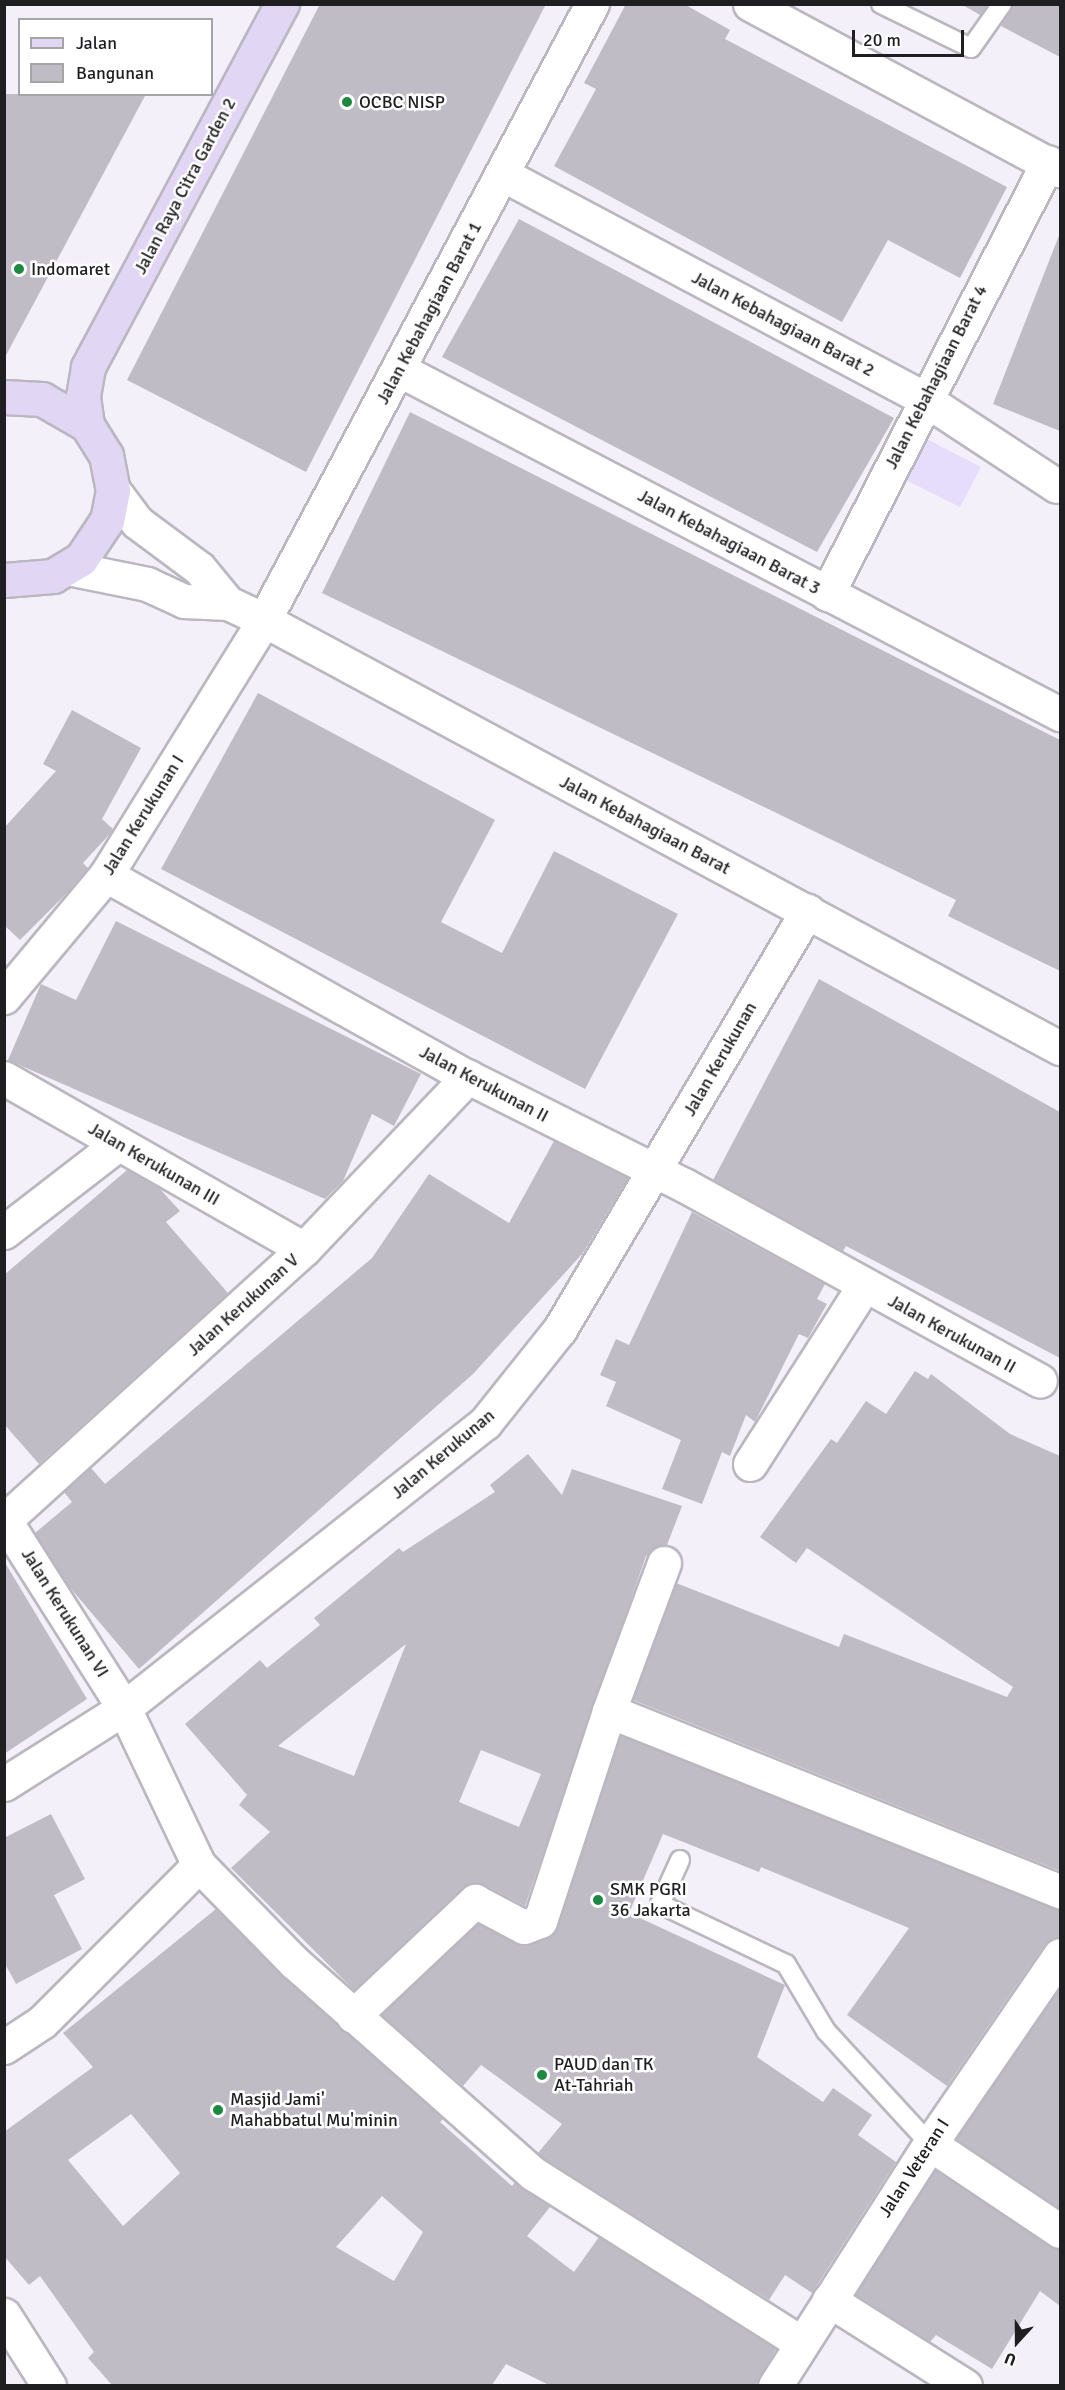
<!DOCTYPE html>
<style>
body{margin:0}
#map{position:relative;width:1065px;height:2390px;overflow:hidden;background:#f3f0fa;font-family:Signika,sans-serif}
div>[style]{position:absolute}
.green>*{inset:0;background:#e6dcfb}
.building>*{inset:0;background:#bfbcc6}
.roads{filter:drop-shadow(2px 0 #bab7c0) drop-shadow(-2px 0 #bab7c0) drop-shadow(0 2px #bab7c0) drop-shadow(0 -2px #bab7c0)}
.lane>*{height:18px;margin:-9px;padding:0 9px;transform-origin:9px;border-radius:9px;background:#fff}
.street>*{height:33px;margin:-16.5px;padding:0 16.5px;transform-origin:16.5px;border-radius:16.5px;background:#fff}
.secondary>*{height:33px;margin:-16.5px;padding:0 16.5px;transform-origin:16.5px;border-radius:16.5px;background:#e1d6f4}
.dots>*{width:16px;height:16px;translate:-50% -50%;box-sizing:border-box;border:3px solid #fff;border-radius:50%}
span{translate:-50% -50%;white-space:nowrap;text-align:center;line-height:1.15;-webkit-text-stroke:5px #fff;paint-order:stroke}
.poi-label{font-size:18px;color:#1f1e21}
.left{translate:0 -50%;text-align:left}
.street-label{font-size:18px;color:#1f1e21}
.frame{position:absolute;inset:0;border:6px solid #1f1e21;pointer-events:none}
.legend{position:absolute;left:18px;top:18px;width:195px;height:78px;box-sizing:border-box;background:#fff;border:2px solid #a5a5a6;margin:0;padding:8px 10px;list-style:none;font-size:18px;color:#1f1e21}
.legend li{display:flex;align-items:center;gap:12px;height:30px}
.legend b{width:30px;border:2px solid #a5a5a6}
.north{position:absolute;left:987px;top:2312px;width:60px;height:60px;-webkit-text-stroke:4px #fff;paint-order:stroke;rotate:201deg;font-size:16px;font-weight:700;line-height:24px;text-align:center;color:#1f1e21}
.north::after{content:'';display:block;margin:auto;width:21px;height:27px;background:#1f1e21;clip-path:polygon(50% 0,100% 100%,50% 72%,0 100%)}
.scale{position:absolute;left:852px;top:30px;width:112px;height:27px;box-sizing:border-box;border:3px solid #1f1e21;border-top:0;padding-left:8px;font-size:18px;line-height:21px;white-space:nowrap;color:#1f1e21;-webkit-text-stroke:4px #fff;paint-order:stroke}
</style>
<div id="map">
<div class="green">
<i style="clip-path:polygon(915px 433px,981px 467px,960px 507px,894px 474px)"></i>
</div>
<div class="building">
<i style="clip-path:polygon(320px 4px,546px 4px,306px 472px,127px 380px)"></i>
<i style="clip-path:polygon(626px 4px,684px 4px,730px 30px,725px 39px,1007px 187px,960px 278px,888px 240px,842px 322px,554px 166px,596px 89px,584px 83px)"></i>
<i style="clip-path:polygon(961px 4px,988px 4px,980px 15px)"></i>
<i style="clip-path:polygon(1013px 4px,1060px 4px,1060px 57px,1001px 26px)"></i>
<i style="clip-path:polygon(4px 94px,146px 94px,4px 359px)"></i>
<i style="clip-path:polygon(519px 219px,894px 418px,817px 552px,442px 357px)"></i>
<i style="clip-path:polygon(1060px 233px,1060px 431px,993px 404px)"></i>
<i style="clip-path:polygon(410px 412px,1060px 740px,1060px 971px,948px 916px,956px 900px,322px 593px)"></i>
<i style="clip-path:polygon(258px 693px,495px 820px,441px 922px,502px 953px,554px 851px,678px 914px,585px 1089px,161px 869px)"></i>
<i style="clip-path:polygon(72px 710px,141px 748px,102px 819px,113px 829px,108px 836px,83px 863px,88px 868px,66px 894px,20px 940px,4px 925px,4px 828px,56px 771px,43px 764px)"></i>
<i style="clip-path:polygon(116px 921px,421px 1074px,394px 1126px,372px 1114px,343px 1181px,325px 1199px,8px 1060px,41px 984px,76px 1000px)"></i>
<i style="clip-path:polygon(819px 979px,1060px 1112px,1060px 1358px,846px 1246px,843px 1251px,713px 1180px)"></i>
<i style="clip-path:polygon(554px 1141px,628px 1178px,583px 1253px,473px 1374px,139px 1669px,67px 1584px,35px 1533px,72px 1502px,64px 1492px,91px 1468px,105px 1484px,372px 1258px,429px 1174px,509px 1223px)"></i>
<i style="clip-path:polygon(127px 1170px,160px 1189px,180px 1211px,166px 1222px,228px 1293px,39px 1464px,4px 1424px,4px 1275px)"></i>
<i style="clip-path:polygon(692px 1212px,825px 1284px,817px 1299px,827px 1304px,808px 1338px,799px 1334px,755px 1422px,746px 1415px,730px 1456px,722px 1452px,702px 1504px,662px 1489px,681px 1440px,606px 1406px,616px 1382px,600px 1375px,616px 1339px,629px 1345px)"></i>
<i style="clip-path:polygon(915px 1371px,928px 1379px,931px 1374px,1010px 1434px,1060px 1456px,1060px 1871px,633px 1700px,676px 1583px,839px 1647px,844px 1634px,1007px 1697px,1013px 1687px,807px 1548px,796px 1563px,760px 1537px,831px 1439px,837px 1443px,866px 1401px,886px 1414px)"></i>
<i style="clip-path:polygon(evenodd,528px 1454px,562px 1495px,572px 1469px,682px 1506px,667px 1545px,646px 1556px,525px 1906px,483px 1884px,463px 1887px,354px 1990px,231px 1868px,270px 1832px,239px 1805px,247px 1795px,185px 1724px,260px 1660px,267px 1668px,320px 1625px,314px 1618px,399px 1548px,403px 1552px,495px 1492px,490px 1485px,528px 1454px,406px 1644px,354px 1776px,278px 1746px,406px 1644px,528px 1454px,481px 1750px,541px 1774px,519px 1827px,459px 1802px,481px 1750px)"></i>
<i style="clip-path:polygon(4px 1561px,87px 1699px,4px 1754px)"></i>
<i style="clip-path:polygon(621px 1736px,1060px 1909px,1060px 1936px,1045px 1944px,947px 2086px,847px 2015px,909px 1928px,761px 1867px,759px 1872px,663px 1834px,629px 1913px,785px 1985px,757px 2057px,823px 2102px,833px 2088px,872px 2115px,858px 2135px,896px 2162px,812px 2293px,785px 2275px,769px 2300px,545px 2159px,538px 2153px,562px 2124px,481px 2065px,463px 2086px,382px 2015px,478px 1924px,522px 1946px,554px 1934px)"></i>
<i style="clip-path:polygon(51px 1814px,85px 1879px,54px 1895px,82px 1949px,16px 1984px,4px 1962px,4px 1838px)"></i>
<i style="clip-path:polygon(evenodd,216px 1909px,282px 1976px,443px 2119px,440px 2122px,512px 2186px,515px 2182px,550px 2207px,527px 2236px,574px 2272px,599px 2237px,776px 2349px,756px 2385px,549px 2385px,506px 2364px,492px 2385px,112px 2385px,88px 2358px,94px 2352px,40px 2276px,29px 2285px,4px 2256px,4px 2132px,93px 2067px,63px 2033px,216px 1909px,131px 2114px,180px 2173px,123px 2226px,68px 2160px,131px 2114px,216px 1909px,382px 2196px,423px 2232px,394px 2281px,336px 2247px,382px 2196px)"></i>
<i style="clip-path:polygon(1060px 1987px,1060px 2209px,956px 2139px)"></i>
<i style="clip-path:polygon(935px 2170px,1060px 2249px,1060px 2306px,1040px 2291px,992px 2369px,936px 2335px,930px 2342px,856px 2295px)"></i>
</div>
<div class="roads">
<div class="lane">
<i style="left:881px;top:4px;width:100px;rotate:26.1deg"></i>
<i style="left:971px;top:48px;width:54px;rotate:-54.8deg"></i>
<i style="left:680px;top:1860px;width:48px;rotate:114.4deg"></i>
<i style="left:660px;top:1904px;width:140px;rotate:25.5deg"></i>
<i style="left:786px;top:1964px;width:78px;rotate:59.2deg"></i>
<i style="left:826px;top:2031px;width:154px;rotate:47.4deg"></i>
</div>
<div class="street">
<i style="left:750px;top:4px;width:352px;rotate:28.2deg"></i>
<i style="left:502px;top:174px;width:477px;rotate:28deg"></i>
<i style="left:923px;top:398px;width:160px;rotate:33.3deg"></i>
<i style="left:398px;top:369px;width:747px;rotate:27.53deg"></i>
<i style="left:113px;top:490px;width:40px;rotate:53deg"></i>
<i style="left:137px;top:522px;width:77px;rotate:36.6deg"></i>
<i style="left:199px;top:568px;width:45px;rotate:50.4deg"></i>
<i style="left:68px;top:568px;width:81px;rotate:11.4deg"></i>
<i style="left:147px;top:584px;width:41px;rotate:24.7deg"></i>
<i style="left:184px;top:601px;width:44px;rotate:2.6deg"></i>
<i style="left:228px;top:603px;width:40px;rotate:25deg"></i>
<i style="left:264px;top:620px;width:904px;rotate:28.27deg"></i>
<i style="left:827px;top:594px;width:485px;rotate:-62.9deg"></i>
<i style="left:106px;top:875px;width:415px;rotate:29.2deg"></i>
<i style="left:468px;top:1077px;width:241px;rotate:26.6deg"></i>
<i style="left:684px;top:1185px;width:406px;rotate:28.8deg"></i>
<i style="left:4px;top:997px;width:159px;rotate:-50.1deg"></i>
<i style="left:106px;top:875px;width:300px;rotate:-58.2deg"></i>
<i style="left:264px;top:620px;width:698px;rotate:-61.97deg"></i>
<i style="left:4px;top:1078px;width:345px;rotate:29.7deg"></i>
<i style="left:4px;top:1232px;width:144px;rotate:-37.7deg"></i>
<i style="left:750px;top:1464px;width:211px;rotate:-57.4deg"></i>
<i style="left:4px;top:1519px;width:224px;rotate:57.6deg"></i>
<i style="left:124px;top:1708px;width:174px;rotate:64.5deg"></i>
<i style="left:199px;top:1865px;width:136px;rotate:45.6deg"></i>
<i style="left:294px;top:1962px;width:320px;rotate:41.5deg"></i>
<i style="left:534px;top:2174px;width:315px;rotate:32.3deg"></i>
<i style="left:5px;top:1520px;width:404px;rotate:-42.2deg"></i>
<i style="left:304px;top:1249px;width:238px;rotate:-46.4deg"></i>
<i style="left:664px;top:1563px;width:158px;rotate:110.4deg"></i>
<i style="left:609px;top:1711px;width:486px;rotate:21.8deg"></i>
<i style="left:4px;top:1784px;width:142px;rotate:-32.3deg"></i>
<i style="left:124px;top:1708px;width:460px;rotate:-38.3deg"></i>
<i style="left:485px;top:1423px;width:120px;rotate:-51.4deg"></i>
<i style="left:560px;top:1329px;width:486px;rotate:-59.4deg"></i>
<i style="left:353px;top:2016px;width:168px;rotate:-43.3deg"></i>
<i style="left:475px;top:1901px;width:55px;rotate:28deg"></i>
<i style="left:524px;top:1927px;width:17px;rotate:-21deg"></i>
<i style="left:540px;top:1921px;width:221px;rotate:-71.8deg"></i>
<i style="left:4px;top:2047px;width:45px;rotate:-33.3deg"></i>
<i style="left:42px;top:2022px;width:222px;rotate:-45deg"></i>
<i style="left:930px;top:2144px;width:156px;rotate:33.8deg"></i>
<i style="left:829px;top:2300px;width:161px;rotate:32.3deg"></i>
<i style="left:4px;top:2315px;width:84px;rotate:57.6deg"></i>
<i style="left:775px;top:2386px;width:287px;rotate:-57.4deg"></i>
<i style="left:930px;top:2144px;width:229px;rotate:-55.5deg"></i>
</div>
<div class="secondary">
<i style="left:4px;top:397px;width:38px;rotate:3deg"></i>
<i style="left:42px;top:399px;width:52px;rotate:30deg"></i>
<i style="left:87px;top:425px;width:36px;rotate:58deg"></i>
<i style="left:106px;top:455px;width:36px;rotate:79deg"></i>
<i style="left:113px;top:490px;width:31px;rotate:101deg"></i>
<i style="left:107px;top:520px;width:47px;rotate:123.7deg"></i>
<i style="left:81px;top:559px;width:33px;rotate:149deg"></i>
<i style="left:53px;top:576px;width:49px;rotate:175.3deg"></i>
<i style="left:87px;top:425px;width:29px;rotate:-98deg"></i>
<i style="left:83px;top:396px;width:29px;rotate:-80deg"></i>
<i style="left:88px;top:367px;width:412px;rotate:-61.9deg"></i>
</div>
</div>
<div class="dots">
<i style="left:347px;top:102px;background:#1c8940"></i>
<i style="left:19px;top:269px;background:#1c8940"></i>
<i style="left:598px;top:1900px;background:#1c8940"></i>
<i style="left:542px;top:2075px;background:#1c8940"></i>
<i style="left:218px;top:2110px;background:#1c8940"></i>
</div>
<div class="poi-label">
<span class="left" style="left:359px;top:102px">OCBC NISP</span>
<span class="left" style="left:31px;top:269px">Indomaret</span>
<span class="left" style="left:610px;top:1900px">SMK PGRI<br>36 Jakarta</span>
<span class="left" style="left:554px;top:2075px">PAUD dan TK<br>At-Tahriah</span>
<span class="left" style="left:230px;top:2110px">Masjid Jami'<br>Mahabbatul Mu'minin</span>
</div>
<div class="street-label">
<span style="left:185px;top:186px;rotate:-62deg">Jalan Raya Citra Garden 2</span>
<span style="left:429px;top:313px;rotate:-62deg">Jalan Kebahagiaan Barat 1</span>
<span style="left:783px;top:324px;rotate:28deg">Jalan Kebahagiaan Barat 2</span>
<span style="left:936px;top:377px;rotate:-63deg">Jalan Kebahagiaan Barat 4</span>
<span style="left:729px;top:542px;rotate:28deg">Jalan Kebahagiaan Barat 3</span>
<span style="left:143px;top:815px;rotate:-58deg">Jalan Kerukunan I</span>
<span style="left:645px;top:825px;rotate:28deg">Jalan Kebahagiaan Barat</span>
<span style="left:720px;top:1059px;rotate:-60deg">Jalan Kerukunan</span>
<span style="left:484px;top:1084px;rotate:28deg">Jalan Kerukunan II</span>
<span style="left:154px;top:1164px;rotate:30deg">Jalan Kerukunan III</span>
<span style="left:243px;top:1305px;rotate:-42deg">Jalan Kerukunan V</span>
<span style="left:952px;top:1334px;rotate:29deg">Jalan Kerukunan II</span>
<span style="left:443px;top:1454px;rotate:-40deg">Jalan Kerukunan</span>
<span style="left:65px;top:1613px;rotate:58deg">Jalan Kerukunan VI</span>
<span style="left:914px;top:2168px;rotate:-57deg">Jalan Veteran I</span>
</div>
<div class="frame"></div>
<ul class="legend">
<li><b style="height:8px;background:#e1d6f4"></b>Jalan</li>
<li><b style="height:16px;background:#bfbcc6"></b>Bangunan</li>
</ul>
<div class="north">U</div>
<div class="scale">20 m</div>
</div>
